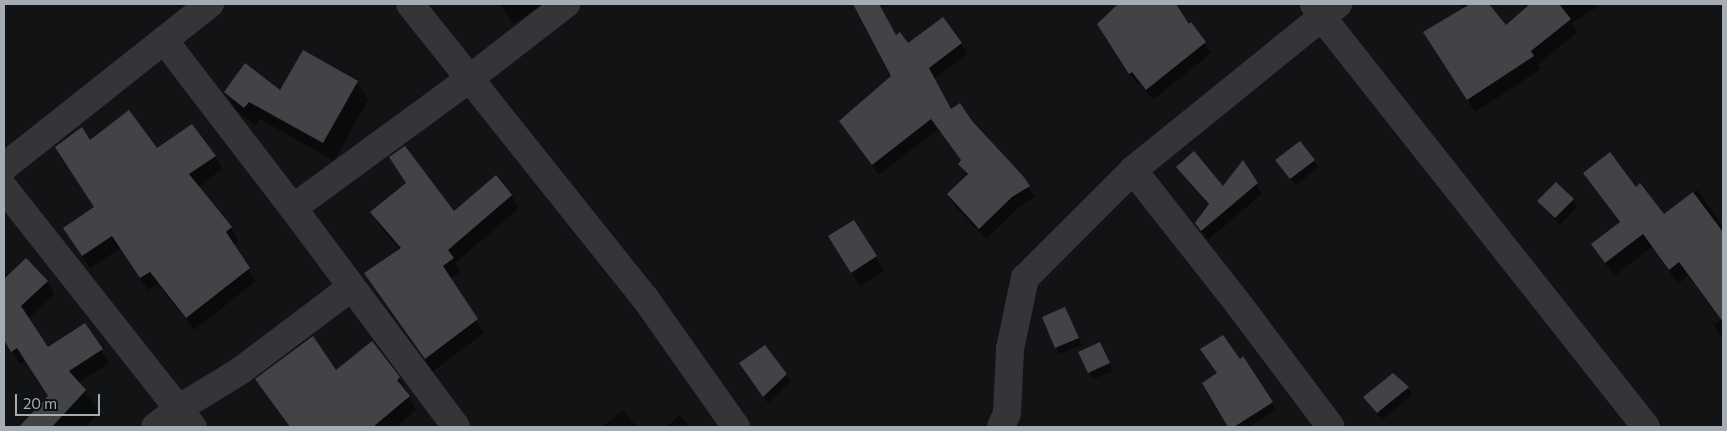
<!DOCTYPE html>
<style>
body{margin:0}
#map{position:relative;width:1727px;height:431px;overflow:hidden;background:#121314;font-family:Commissioner,sans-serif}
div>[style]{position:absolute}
.shadow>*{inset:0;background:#0007}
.building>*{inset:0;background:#414347}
.street>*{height:28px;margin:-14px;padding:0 14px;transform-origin:14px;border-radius:14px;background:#343539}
span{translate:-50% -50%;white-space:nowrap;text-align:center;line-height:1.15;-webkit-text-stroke:4px #0d0e0f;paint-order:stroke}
.frame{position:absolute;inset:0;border:5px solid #a5acb4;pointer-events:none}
.scale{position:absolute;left:15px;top:394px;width:85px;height:22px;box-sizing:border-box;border:2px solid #a5acb4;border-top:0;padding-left:6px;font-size:15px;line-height:18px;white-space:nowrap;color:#a5acb4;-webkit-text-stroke:4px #0d0e0f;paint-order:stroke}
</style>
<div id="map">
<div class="shadow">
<i style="clip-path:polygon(500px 4px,543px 4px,513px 24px)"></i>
<i style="clip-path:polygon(854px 4px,873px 4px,896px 37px,907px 44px,961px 43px,967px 54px,934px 79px,951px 111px,971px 121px,1022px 177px,1035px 197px,1018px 208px,986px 239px,954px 205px,948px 194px,967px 176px,959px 164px,962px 161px,938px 129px,879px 175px,841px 122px,893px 77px)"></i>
<i style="clip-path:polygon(1120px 4px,1174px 4px,1211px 53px,1153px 100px,1139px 82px,1137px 84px,1098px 24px)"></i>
<i style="clip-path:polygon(1460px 4px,1488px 4px,1505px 26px,1532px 4px,1595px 4px,1597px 7px,1572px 23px,1578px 32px,1538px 64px,1541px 69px,1475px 112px,1432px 45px,1463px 9px)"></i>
<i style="clip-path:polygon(357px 82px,368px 100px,334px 161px,260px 119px,255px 126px,236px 110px,225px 92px,281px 92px)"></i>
<i style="clip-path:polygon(90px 141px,215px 156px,222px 169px,198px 187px,231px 228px,238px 241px,233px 245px,256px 281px,194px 330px,158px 284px,148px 290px,121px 248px,90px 268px,72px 241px,95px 208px)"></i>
<i style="clip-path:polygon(1314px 161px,1318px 168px,1295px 185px,1281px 167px)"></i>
<i style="clip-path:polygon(1243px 162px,1262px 194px,1208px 240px,1196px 223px,1209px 206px,1178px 167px,1223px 188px)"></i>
<i style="clip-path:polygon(1584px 174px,1635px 189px,1664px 216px,1698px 190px,1723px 227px,1723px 341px,1714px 325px,1721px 320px,1688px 276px,1678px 284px,1652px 247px,1614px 276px,1592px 244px,1620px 224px)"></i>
<i style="clip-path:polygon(511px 195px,519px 208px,455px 263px,460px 272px,450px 279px,484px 333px,433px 371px,365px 273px,400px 250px,380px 226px,372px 213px,454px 213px)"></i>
<i style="clip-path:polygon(1573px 200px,1577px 207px,1560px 225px,1539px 201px)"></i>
<i style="clip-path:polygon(838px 251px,876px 257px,884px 271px,860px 286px)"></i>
<i style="clip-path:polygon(4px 272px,8px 278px,47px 281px,54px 294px,28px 319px,47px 349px,85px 324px,109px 363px,78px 383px,100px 413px,84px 427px,28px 427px,25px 422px,49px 397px,26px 360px,20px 364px,4px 340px)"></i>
<i style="clip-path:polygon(1065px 308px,1082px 345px,1060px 354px,1056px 347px)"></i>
<i style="clip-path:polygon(1104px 350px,1113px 371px,1093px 379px,1089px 372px)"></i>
<i style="clip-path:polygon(744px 370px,786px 374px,790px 382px,768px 403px)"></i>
<i style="clip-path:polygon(1218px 374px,1272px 403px,1276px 410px,1249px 427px,1229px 427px,1203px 384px)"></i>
<i style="clip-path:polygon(399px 378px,416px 410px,396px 427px,289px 427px,257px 379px)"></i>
<i style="clip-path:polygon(1408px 388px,1412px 395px,1382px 420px,1365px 397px)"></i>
<i style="clip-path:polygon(623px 410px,637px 427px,602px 427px)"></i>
<i style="clip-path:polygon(680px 415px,691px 427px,666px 427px)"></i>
</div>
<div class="building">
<i style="clip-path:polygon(853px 4px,879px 4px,896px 35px,900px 32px,908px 43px,943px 17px,962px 43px,929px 68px,951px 109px,960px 103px,972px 121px,1023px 176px,1030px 186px,1012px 197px,979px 229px,947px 194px,968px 174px,958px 164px,961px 160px,931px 119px,872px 165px,839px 121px,891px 76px)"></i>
<i style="clip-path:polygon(1118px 4px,1176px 4px,1189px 24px,1191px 22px,1206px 42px,1146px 90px,1132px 72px,1129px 74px,1097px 24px)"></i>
<i style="clip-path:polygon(1470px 4px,1489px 4px,1506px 25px,1530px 4px,1559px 4px,1571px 19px,1531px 51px,1534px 56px,1467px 100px,1423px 32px)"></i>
<i style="clip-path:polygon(303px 50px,358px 81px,323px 143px,249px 102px,244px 108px,224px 92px,245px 63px,280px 90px)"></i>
<i style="clip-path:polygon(129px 110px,157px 148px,192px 124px,216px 156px,189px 174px,232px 227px,226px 232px,250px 268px,186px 318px,150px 272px,140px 278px,112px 236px,82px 256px,63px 228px,94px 207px,55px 147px,82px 127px,90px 140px)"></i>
<i style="clip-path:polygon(1300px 141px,1315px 160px,1290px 179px,1275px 160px)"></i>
<i style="clip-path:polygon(405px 146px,454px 211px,496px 175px,512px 195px,448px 250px,454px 258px,443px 266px,478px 319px,425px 359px,364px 273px,401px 248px,370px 212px,406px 183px,389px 157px)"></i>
<i style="clip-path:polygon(1194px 151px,1223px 186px,1243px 160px,1258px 183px,1201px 231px,1195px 223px,1209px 204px,1176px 167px)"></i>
<i style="clip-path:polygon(1610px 152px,1636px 187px,1640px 183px,1664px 214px,1693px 192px,1723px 232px,1723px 322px,1679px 262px,1669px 270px,1643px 234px,1605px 263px,1591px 244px,1620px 222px,1583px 173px)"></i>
<i style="clip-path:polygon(1556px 182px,1574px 199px,1555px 218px,1537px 201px)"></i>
<i style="clip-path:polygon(854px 220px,877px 256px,851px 273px,828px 236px)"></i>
<i style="clip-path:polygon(26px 258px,48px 281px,21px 306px,48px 347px,85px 323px,103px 349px,69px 371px,86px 390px,52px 427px,19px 427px,48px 396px,17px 348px,11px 352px,4px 340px,4px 279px)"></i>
<i style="clip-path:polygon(1065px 307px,1079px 338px,1055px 348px,1042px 317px)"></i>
<i style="clip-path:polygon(1223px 335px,1240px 359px,1243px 356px,1273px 402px,1234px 427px,1228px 427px,1202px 383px,1217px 373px,1200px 349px)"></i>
<i style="clip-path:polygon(313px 336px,336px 370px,372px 341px,400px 377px,397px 380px,410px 396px,373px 427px,290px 427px,255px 379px)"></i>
<i style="clip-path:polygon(1100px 342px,1110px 363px,1088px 373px,1078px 352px)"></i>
<i style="clip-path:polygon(765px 345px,787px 374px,763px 397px,739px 363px)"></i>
<i style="clip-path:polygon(1393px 373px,1409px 387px,1377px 413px,1363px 397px)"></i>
</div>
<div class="street">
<i style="left:410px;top:4px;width:376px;rotate:51.4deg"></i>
<i style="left:645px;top:298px;width:158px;rotate:54.8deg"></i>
<i style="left:1314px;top:4px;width:14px;rotate:60deg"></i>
<i style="left:1321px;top:16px;width:524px;rotate:51.66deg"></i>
<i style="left:164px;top:40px;width:212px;rotate:52.5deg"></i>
<i style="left:293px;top:208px;width:273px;rotate:53.3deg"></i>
<i style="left:4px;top:167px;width:263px;rotate:-38.4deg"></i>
<i style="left:1133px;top:170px;width:173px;rotate:51.8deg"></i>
<i style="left:1240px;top:306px;width:151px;rotate:53.1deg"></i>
<i style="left:4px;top:188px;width:305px;rotate:51.7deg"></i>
<i style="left:293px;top:208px;width:218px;rotate:-36.2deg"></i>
<i style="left:469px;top:79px;width:123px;rotate:-37.7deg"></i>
<i style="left:155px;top:427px;width:29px;rotate:-38deg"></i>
<i style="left:178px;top:409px;width:73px;rotate:-31.5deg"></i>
<i style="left:240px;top:371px;width:138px;rotate:-37deg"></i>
<i style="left:1001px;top:427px;width:15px;rotate:-67deg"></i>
<i style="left:1007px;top:413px;width:64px;rotate:-87.3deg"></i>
<i style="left:1010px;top:349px;width:73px;rotate:-78.1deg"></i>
<i style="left:1025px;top:278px;width:153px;rotate:-45deg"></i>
<i style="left:1133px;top:170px;width:264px;rotate:-39deg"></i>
</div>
<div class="frame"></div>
<div class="scale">20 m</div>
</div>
